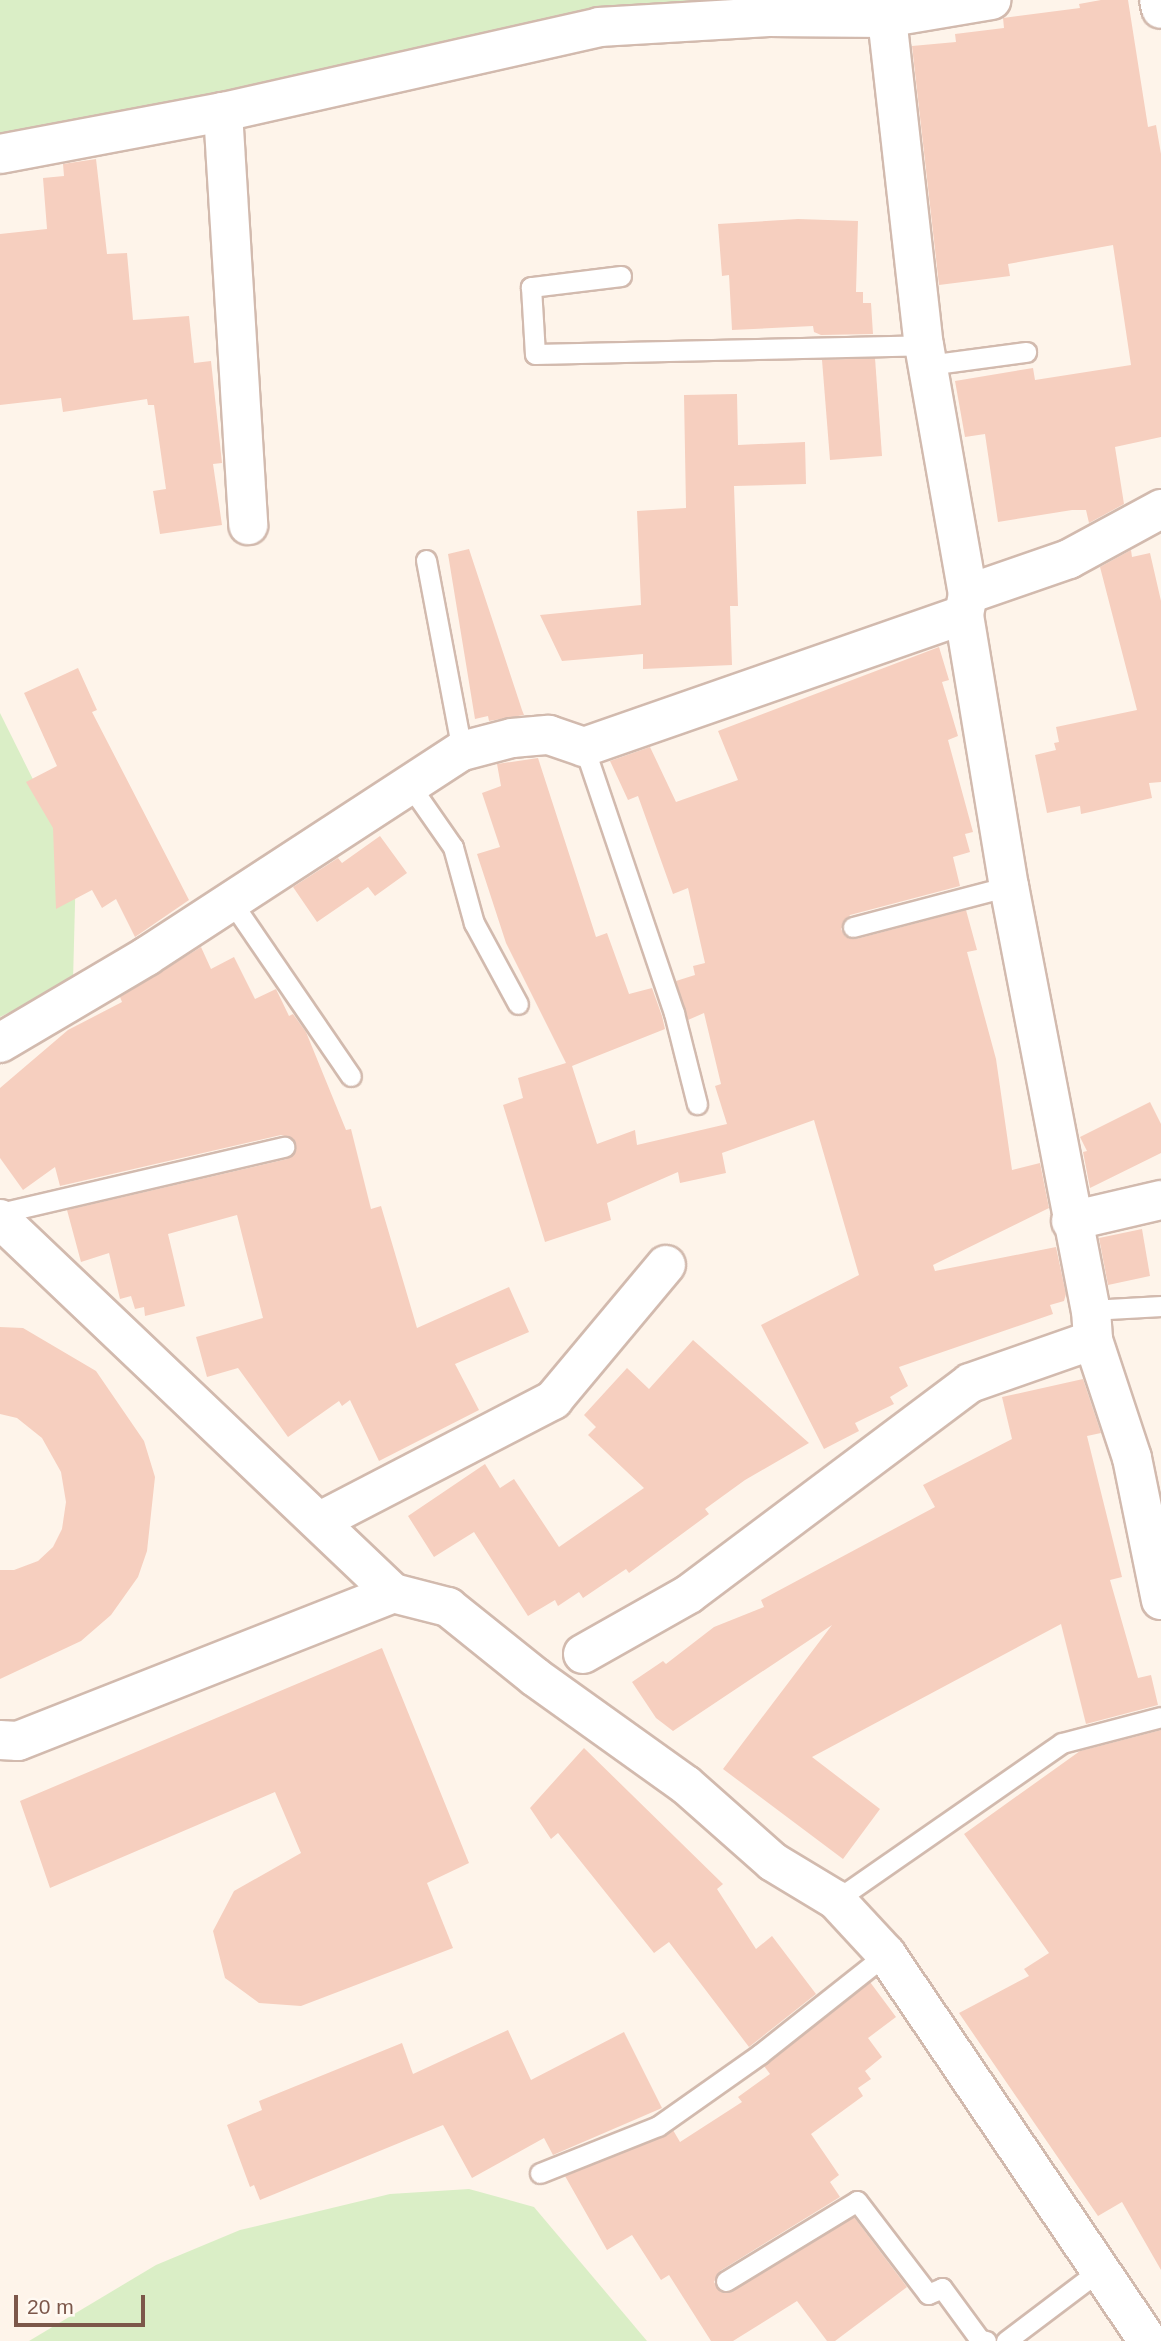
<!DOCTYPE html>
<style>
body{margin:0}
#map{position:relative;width:1161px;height:2341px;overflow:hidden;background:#fef4ea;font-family:Arial,sans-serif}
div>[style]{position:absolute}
.green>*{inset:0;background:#daeec6}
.building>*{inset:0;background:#f6cfbf}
.roads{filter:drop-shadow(2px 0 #d2baae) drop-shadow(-2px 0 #d2baae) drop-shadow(0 2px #d2baae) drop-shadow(0 -2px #d2baae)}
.lane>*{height:19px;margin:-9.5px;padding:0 9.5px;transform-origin:9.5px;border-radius:9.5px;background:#fff}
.street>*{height:38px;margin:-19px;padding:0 19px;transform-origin:19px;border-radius:19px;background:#fff}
span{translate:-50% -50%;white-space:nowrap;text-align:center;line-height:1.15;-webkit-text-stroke:5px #fff9f2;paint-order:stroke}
.scale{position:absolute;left:14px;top:2295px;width:131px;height:32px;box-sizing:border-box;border:4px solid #7c574a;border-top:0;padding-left:9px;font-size:21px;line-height:24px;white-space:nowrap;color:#7c574a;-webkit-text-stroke:5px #fff9f2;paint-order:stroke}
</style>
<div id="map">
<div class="green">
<i style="clip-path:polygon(0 0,885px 0,661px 22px,0 154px)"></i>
<i style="clip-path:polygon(0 713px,76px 866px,73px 981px,0 1017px)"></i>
<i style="clip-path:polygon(469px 2189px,534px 2207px,647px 2341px,29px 2341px,156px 2265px,240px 2230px,390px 2194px)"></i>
</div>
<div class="building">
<i style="clip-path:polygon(1101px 0,1128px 0,1148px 127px,1156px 125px,1161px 154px,1161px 437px,1115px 447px,1124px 504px,1089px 523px,1086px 510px,1072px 510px,998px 522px,985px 434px,965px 437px,955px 381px,1033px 368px,1035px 380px,1131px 365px,1113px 245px,1008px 264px,1010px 276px,939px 285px,912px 46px,956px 42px,955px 34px,1004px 28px,1003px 18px,1080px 8px,1079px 4px)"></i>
<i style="clip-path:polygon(96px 159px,107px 254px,127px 253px,133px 320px,189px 316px,194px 363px,211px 361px,222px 463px,213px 464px,222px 525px,160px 534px,153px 491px,166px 489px,154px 405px,148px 405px,147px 399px,63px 412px,61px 398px,0 405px,0 234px,47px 229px,43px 178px,64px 176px,63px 164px)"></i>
<i style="clip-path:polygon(798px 219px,858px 221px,856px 292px,863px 292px,863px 303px,871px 303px,873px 334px,821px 335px,814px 332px,813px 326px,732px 330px,729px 275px,722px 276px,718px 224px)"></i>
<i style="clip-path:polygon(875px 358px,882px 456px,830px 460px,822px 360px)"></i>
<i style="clip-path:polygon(737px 394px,738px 445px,805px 442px,806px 484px,734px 486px,738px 606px,730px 606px,732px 665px,643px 669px,643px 654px,562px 661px,540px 615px,641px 605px,637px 511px,686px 508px,684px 395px)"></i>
<i style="clip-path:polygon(469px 549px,522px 710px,524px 715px,489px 721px,488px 716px,475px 719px,448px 554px)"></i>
<i style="clip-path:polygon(1131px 550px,1132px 557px,1150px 553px,1161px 601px,1161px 782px,1149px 783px,1152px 798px,1081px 814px,1080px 806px,1047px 813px,1035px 755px,1056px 750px,1054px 743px,1059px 742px,1056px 727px,1137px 710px,1100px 567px)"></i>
<i style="clip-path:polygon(939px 647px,949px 680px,942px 682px,958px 736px,948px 740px,973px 832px,965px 834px,970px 852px,953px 857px,960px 886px,850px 915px,841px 929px,845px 936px,856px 939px,966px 910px,977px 950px,967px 952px,996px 1059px,1012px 1170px,1040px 1163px,1049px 1208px,933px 1265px,935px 1271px,1056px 1247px,1066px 1294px,1064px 1301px,1050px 1305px,1053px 1314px,899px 1367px,908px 1386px,890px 1397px,894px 1404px,855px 1423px,859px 1431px,824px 1449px,761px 1325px,859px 1275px,814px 1120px,722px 1153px,726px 1173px,680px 1183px,678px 1172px,607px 1203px,611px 1220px,545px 1242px,503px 1105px,523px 1098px,518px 1078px,566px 1063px,506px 943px,477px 854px,500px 847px,482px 793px,501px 786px,497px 764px,538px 758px,596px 937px,607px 933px,629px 994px,652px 988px,662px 1016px,665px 1029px,572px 1066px,597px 1144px,635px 1130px,637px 1145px,727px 1124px,715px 1086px,721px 1084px,704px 1013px,688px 1020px,676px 981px,695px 975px,693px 966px,705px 963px,688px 888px,673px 894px,638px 796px,628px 800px,610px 761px,650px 747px,676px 802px,738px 780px,718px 731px)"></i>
<i style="clip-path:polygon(78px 668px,97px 710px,92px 712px,189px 900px,135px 937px,116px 899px,102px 908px,92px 890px,56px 909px,53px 828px,26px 782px,57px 766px,24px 693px)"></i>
<i style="clip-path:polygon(380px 836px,407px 873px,375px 896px,368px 887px,317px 922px,293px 887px,338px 858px,342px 863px)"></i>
<i style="clip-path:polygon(201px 947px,211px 969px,234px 957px,255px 999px,276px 989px,289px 1016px,293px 1014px,306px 1032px,346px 1130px,351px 1129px,371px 1209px,381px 1206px,417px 1328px,509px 1287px,529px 1332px,455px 1364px,479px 1410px,379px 1461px,350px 1400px,342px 1406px,339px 1401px,288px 1437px,238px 1368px,207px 1377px,196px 1337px,263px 1318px,237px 1215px,168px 1234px,185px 1306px,145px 1316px,144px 1307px,135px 1309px,131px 1296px,120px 1299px,109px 1253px,81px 1262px,67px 1210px,287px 1159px,296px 1150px,292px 1138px,281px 1135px,60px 1186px,55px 1167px,23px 1190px,0 1158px,0 1088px,68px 1030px,122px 1002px,120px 997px)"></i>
<i style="clip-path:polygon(1150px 1102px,1161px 1124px,1161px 1153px,1090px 1188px,1083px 1152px,1087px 1151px,1080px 1137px)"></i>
<i style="clip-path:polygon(1142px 1229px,1150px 1276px,1108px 1285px,1099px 1238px)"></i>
<i style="clip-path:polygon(0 1327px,23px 1328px,96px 1371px,144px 1441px,155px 1477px,147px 1551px,138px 1577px,111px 1615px,81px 1641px,0 1679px,0 1570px,14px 1570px,38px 1561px,53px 1547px,62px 1529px,66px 1502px,61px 1472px,42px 1438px,17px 1418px,0 1414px)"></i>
<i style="clip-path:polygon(693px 1340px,809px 1443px,745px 1480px,705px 1509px,709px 1514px,629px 1573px,626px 1569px,583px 1598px,579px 1592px,558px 1606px,555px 1600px,528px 1616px,474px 1532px,434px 1557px,408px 1516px,485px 1464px,500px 1488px,514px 1479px,559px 1547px,644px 1488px,588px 1435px,596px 1427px,584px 1415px,627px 1368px,649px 1389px)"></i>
<i style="clip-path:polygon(1083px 1379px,1101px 1433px,1087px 1436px,1122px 1577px,1110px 1580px,1138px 1678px,1151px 1675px,1158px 1705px,1086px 1724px,1061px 1624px,812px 1757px,880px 1809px,843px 1859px,723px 1769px,832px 1625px,673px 1731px,656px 1718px,632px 1682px,663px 1661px,666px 1664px,714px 1627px,764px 1607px,761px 1600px,935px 1507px,923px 1485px,1012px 1439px,1002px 1397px)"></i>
<i style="clip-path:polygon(382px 1648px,469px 1863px,427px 1883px,453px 1948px,301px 2006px,259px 2003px,225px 1978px,213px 1931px,234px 1891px,301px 1853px,275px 1792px,50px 1888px,20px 1801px)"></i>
<i style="clip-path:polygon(1161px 1730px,1161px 2270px,1122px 2202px,1098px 2216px,959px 2013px,1029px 1976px,1024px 1969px,1049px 1953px,964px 1834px,1080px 1751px)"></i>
<i style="clip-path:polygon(584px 1748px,723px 1884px,717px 1889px,756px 1949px,772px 1936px,816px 1994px,749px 2047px,669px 1942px,654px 1953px,558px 1833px,551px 1839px,530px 1808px)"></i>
<i style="clip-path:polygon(870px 1982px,896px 2017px,868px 2038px,882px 2057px,865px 2071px,871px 2079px,858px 2088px,863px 2096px,811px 2134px,839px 2175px,830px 2182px,840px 2197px,720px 2271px,714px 2282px,721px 2292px,732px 2291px,854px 2217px,907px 2287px,835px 2341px,827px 2341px,797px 2301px,733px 2341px,711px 2341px,669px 2275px,661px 2280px,632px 2235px,607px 2250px,565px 2176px,673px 2130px,680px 2142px,742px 2102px,738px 2097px,770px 2074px,764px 2066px)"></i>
<i style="clip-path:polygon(508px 2030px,531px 2080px,624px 2032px,662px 2108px,553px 2155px,544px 2138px,472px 2178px,443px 2125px,260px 2200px,254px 2185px,250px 2187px,227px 2125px,262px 2110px,259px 2101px,402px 2043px,413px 2074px)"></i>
</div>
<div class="roads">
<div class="lane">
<i style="left:621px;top:276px;width:91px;rotate:173deg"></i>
<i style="left:531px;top:287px;width:67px;rotate:86.6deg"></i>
<i style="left:535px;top:354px;width:389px;rotate:-1.3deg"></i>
<i style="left:928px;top:365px;width:99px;rotate:-7.6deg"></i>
<i style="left:426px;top:560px;width:194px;rotate:79.3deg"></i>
<i style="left:584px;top:747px;width:281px;rotate:71.3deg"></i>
<i style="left:674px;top:1013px;width:94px;rotate:75.8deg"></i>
<i style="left:409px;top:784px;width:77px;rotate:55.1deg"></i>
<i style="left:453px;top:847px;width:79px;rotate:74.6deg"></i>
<i style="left:474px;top:923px;width:92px;rotate:61.5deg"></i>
<i style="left:231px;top:901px;width:212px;rotate:55.6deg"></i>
<i style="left:853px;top:927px;width:161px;rotate:-14.7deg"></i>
<i style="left:0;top:1213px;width:292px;rotate:-13.1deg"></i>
<i style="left:1091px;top:1310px;width:70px;rotate:-3.3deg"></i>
<i style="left:836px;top:1900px;width:275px;rotate:-34.8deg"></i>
<i style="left:1062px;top:1743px;width:102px;rotate:-14.7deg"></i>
<i style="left:540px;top:2173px;width:127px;rotate:-21.7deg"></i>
<i style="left:658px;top:2126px;width:125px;rotate:-35.2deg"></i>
<i style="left:760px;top:2054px;width:161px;rotate:-38.4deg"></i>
<i style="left:726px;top:2281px;width:153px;rotate:-31.4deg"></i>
<i style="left:857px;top:2201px;width:117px;rotate:52.6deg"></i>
<i style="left:928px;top:2294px;width:15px;rotate:-23deg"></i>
<i style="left:942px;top:2288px;width:64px;rotate:53.8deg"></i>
<i style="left:980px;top:2340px;width:6px;rotate:9deg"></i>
<i style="left:1006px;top:2341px;width:118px;rotate:-37.1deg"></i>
</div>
<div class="street">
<i style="left:885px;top:0;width:347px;rotate:83.6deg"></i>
<i style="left:924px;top:345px;width:253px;rotate:80deg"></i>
<i style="left:968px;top:594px;width:21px;rotate:101deg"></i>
<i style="left:964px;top:615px;width:275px;rotate:80.6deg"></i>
<i style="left:1009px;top:886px;width:432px;rotate:79.1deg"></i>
<i style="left:1091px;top:1310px;width:30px;rotate:86deg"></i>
<i style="left:1093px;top:1340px;width:124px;rotate:71.7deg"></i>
<i style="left:1132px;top:1458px;width:145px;rotate:78.5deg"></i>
<i style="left:1159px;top:0;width:9px;rotate:77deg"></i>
<i style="left:223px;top:112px;width:414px;rotate:86.5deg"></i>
<i style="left:0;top:154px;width:227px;rotate:-10.7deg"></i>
<i style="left:223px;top:112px;width:385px;rotate:-12.7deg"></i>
<i style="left:599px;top:27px;width:170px;rotate:-3.4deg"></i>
<i style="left:769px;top:17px;width:116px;rotate:0.5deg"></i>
<i style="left:885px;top:18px;width:108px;rotate:-9.6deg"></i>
<i style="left:968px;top:594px;width:107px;rotate:-19.1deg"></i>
<i style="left:1069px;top:559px;width:105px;rotate:-28.5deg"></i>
<i style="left:0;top:1043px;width:171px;rotate:-30.6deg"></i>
<i style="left:147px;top:956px;width:376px;rotate:-33.1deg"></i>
<i style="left:462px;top:751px;width:52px;rotate:-14.6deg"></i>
<i style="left:512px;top:738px;width:37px;rotate:-5deg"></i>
<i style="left:549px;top:735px;width:37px;rotate:19deg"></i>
<i style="left:584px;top:747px;width:402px;rotate:-19.2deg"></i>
<i style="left:0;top:1219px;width:543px;rotate:43.58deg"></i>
<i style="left:393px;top:1593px;width:57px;rotate:14.3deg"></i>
<i style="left:448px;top:1607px;width:112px;rotate:38.8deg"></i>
<i style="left:535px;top:1677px;width:186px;rotate:35.6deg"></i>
<i style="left:686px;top:1785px;width:116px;rotate:41.5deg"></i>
<i style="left:773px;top:1862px;width:74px;rotate:31.1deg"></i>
<i style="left:836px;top:1900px;width:74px;rotate:47.2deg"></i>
<i style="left:886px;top:1954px;width:467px;rotate:55.9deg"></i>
<i style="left:1071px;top:1221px;width:92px;rotate:-13.1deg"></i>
<i style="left:320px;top:1521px;width:263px;rotate:-27.4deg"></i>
<i style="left:553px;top:1400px;width:176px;rotate:-50.1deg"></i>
<i style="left:583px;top:1654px;width:122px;rotate:-29.5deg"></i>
<i style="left:689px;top:1594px;width:351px;rotate:-36.9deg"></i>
<i style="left:970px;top:1383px;width:130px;rotate:-19.3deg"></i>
<i style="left:0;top:1740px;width:18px;rotate:3deg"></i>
<i style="left:18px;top:1741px;width:403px;rotate:-21.5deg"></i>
</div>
</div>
<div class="scale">20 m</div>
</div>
